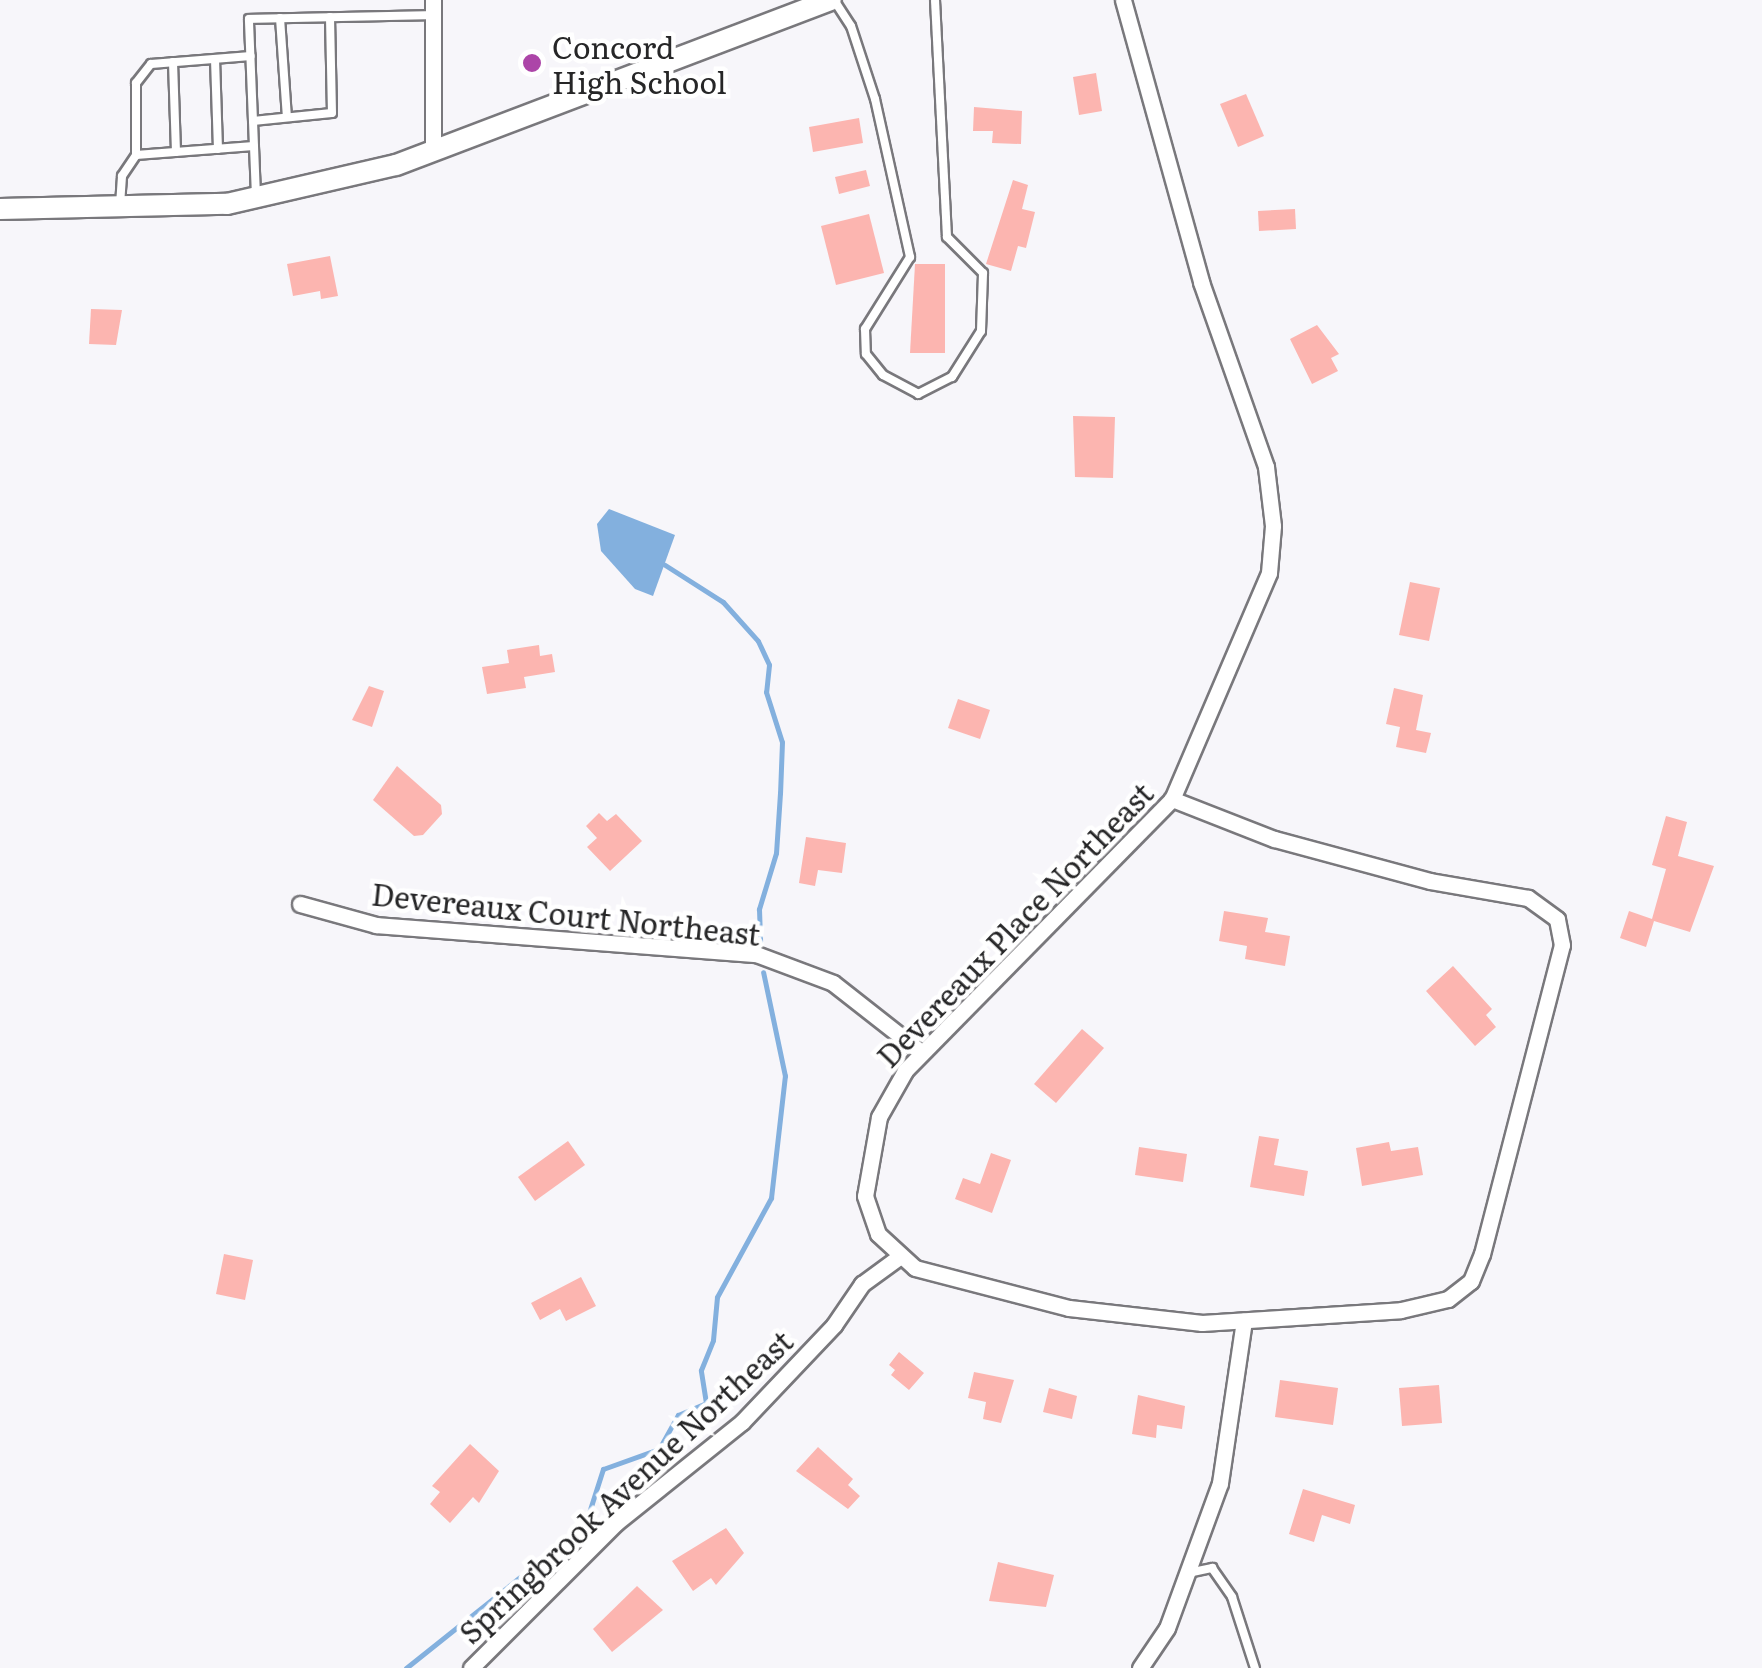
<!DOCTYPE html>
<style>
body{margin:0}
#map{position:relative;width:1762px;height:1668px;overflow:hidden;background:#f7f6fa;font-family:Literata,serif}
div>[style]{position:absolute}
.water>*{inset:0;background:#83b0de}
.stream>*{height:5px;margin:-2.5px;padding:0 2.5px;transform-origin:2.5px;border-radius:2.5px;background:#83b0de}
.building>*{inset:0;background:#fcb5b0}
.roads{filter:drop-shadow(2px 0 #79787c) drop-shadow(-2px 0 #79787c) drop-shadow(0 2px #79787c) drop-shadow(0 -2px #79787c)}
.service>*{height:8px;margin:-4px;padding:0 4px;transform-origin:4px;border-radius:4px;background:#fff}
.minor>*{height:15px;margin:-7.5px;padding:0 7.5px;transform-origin:7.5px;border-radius:7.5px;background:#fff}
.tertiary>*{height:20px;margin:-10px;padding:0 10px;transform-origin:10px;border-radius:10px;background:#fff}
.dots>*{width:28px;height:28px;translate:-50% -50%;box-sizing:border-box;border:5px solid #fff;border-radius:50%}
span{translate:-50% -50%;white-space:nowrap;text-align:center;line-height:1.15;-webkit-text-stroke:9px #fff;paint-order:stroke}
.poi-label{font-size:30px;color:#262627}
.left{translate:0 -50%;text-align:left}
.street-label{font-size:30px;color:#262627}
</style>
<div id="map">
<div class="water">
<i style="clip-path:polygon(609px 509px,675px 535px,653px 596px,635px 589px,601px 551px,597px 524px)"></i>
</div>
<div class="stream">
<i style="left:665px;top:565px;width:69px;rotate:32.5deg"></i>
<i style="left:723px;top:602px;width:52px;rotate:48.1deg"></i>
<i style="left:758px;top:641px;width:26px;rotate:65deg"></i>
<i style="left:769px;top:665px;width:27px;rotate:96deg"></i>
<i style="left:766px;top:692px;width:52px;rotate:72.3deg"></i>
<i style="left:782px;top:742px;width:51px;rotate:92.2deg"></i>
<i style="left:780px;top:793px;width:60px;rotate:93.8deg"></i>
<i style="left:776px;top:853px;width:59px;rotate:106.9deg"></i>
<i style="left:759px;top:909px;width:32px;rotate:88deg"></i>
<i style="left:406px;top:1668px;width:229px;rotate:-38.6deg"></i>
<i style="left:585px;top:1525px;width:59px;rotate:-72.2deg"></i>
<i style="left:603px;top:1469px;width:59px;rotate:-19.7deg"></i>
<i style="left:659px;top:1449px;width:39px;rotate:-61deg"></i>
<i style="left:678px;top:1415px;width:30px;rotate:-23deg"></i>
<i style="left:706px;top:1403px;width:33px;rotate:-99deg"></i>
<i style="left:701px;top:1370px;width:32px;rotate:-68deg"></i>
<i style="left:713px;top:1340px;width:43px;rotate:-84.7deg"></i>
<i style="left:717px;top:1297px;width:113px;rotate:-61.4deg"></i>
<i style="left:771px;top:1198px;width:123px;rotate:-83.5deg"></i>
<i style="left:785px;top:1076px;width:106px;rotate:-101.9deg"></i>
</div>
<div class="building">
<i style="clip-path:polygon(1096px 73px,1102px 111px,1079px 115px,1073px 77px)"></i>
<i style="clip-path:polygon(1246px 94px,1264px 136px,1238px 147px,1220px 104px)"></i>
<i style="clip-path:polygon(974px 107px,1022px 111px,1021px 144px,992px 143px,993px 131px,973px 131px)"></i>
<i style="clip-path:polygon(859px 118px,863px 143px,813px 152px,809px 127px)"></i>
<i style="clip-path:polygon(866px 170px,870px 186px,839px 194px,835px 177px)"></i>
<i style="clip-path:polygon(1013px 180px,1028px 185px,1022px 209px,1035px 212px,1026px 248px,1018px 246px,1011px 271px,986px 264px)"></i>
<i style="clip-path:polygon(1295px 209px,1296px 229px,1259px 231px,1258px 211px)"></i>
<i style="clip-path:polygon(869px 214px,884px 273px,836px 285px,821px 226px)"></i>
<i style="clip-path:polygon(330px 256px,338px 296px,321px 299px,320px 291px,293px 296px,287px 264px)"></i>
<i style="clip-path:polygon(915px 264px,945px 264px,945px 353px,910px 353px)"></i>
<i style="clip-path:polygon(91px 309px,122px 310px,116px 345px,89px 344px)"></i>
<i style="clip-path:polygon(1317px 325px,1339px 354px,1331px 358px,1338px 371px,1312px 384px,1290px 339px)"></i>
<i style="clip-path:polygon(1073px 416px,1115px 417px,1113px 478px,1075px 477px)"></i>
<i style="clip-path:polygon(1410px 582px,1440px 588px,1429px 641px,1399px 635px)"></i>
<i style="clip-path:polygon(539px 645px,540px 656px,552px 654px,555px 672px,524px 677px,526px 688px,487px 694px,482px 667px,509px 663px,507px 650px)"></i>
<i style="clip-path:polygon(369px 686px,384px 691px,372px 727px,352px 720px)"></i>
<i style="clip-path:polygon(1394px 688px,1423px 695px,1416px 730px,1431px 733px,1426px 753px,1396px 747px,1400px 727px,1386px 724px)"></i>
<i style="clip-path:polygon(958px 699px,990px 710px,980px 739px,948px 728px)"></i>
<i style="clip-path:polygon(397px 766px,441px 805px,442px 814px,423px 835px,414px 836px,373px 800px)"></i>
<i style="clip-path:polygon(599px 813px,607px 821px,616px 814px,642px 841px,610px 871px,587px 847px,597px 838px,586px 826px)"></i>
<i style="clip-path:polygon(1666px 816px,1687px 822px,1678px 856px,1714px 866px,1690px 932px,1654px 921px,1646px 947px,1620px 938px,1629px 911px,1652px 919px,1666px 869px,1652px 865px)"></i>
<i style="clip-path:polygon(806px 837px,846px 843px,842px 873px,818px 870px,815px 886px,799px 883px)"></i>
<i style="clip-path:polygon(1224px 911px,1268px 918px,1265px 932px,1290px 936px,1285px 966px,1245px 959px,1247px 946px,1219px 941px)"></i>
<i style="clip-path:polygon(1453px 966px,1492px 1009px,1486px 1015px,1496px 1027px,1475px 1046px,1426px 991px)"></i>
<i style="clip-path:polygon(1082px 1029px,1104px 1048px,1056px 1103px,1034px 1084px)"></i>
<i style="clip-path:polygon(1259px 1136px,1279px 1139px,1274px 1165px,1308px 1171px,1304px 1196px,1250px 1187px)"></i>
<i style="clip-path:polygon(568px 1141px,585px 1165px,535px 1201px,518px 1177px)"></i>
<i style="clip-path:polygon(1389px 1142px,1391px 1151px,1418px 1147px,1423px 1175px,1362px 1186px,1356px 1148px)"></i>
<i style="clip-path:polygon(1139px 1147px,1187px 1154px,1183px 1182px,1135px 1175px)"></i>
<i style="clip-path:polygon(991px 1153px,1011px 1160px,992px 1213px,955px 1199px,963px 1178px,980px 1184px)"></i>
<i style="clip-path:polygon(224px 1254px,253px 1260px,245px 1300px,216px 1294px)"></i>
<i style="clip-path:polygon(581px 1277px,596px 1306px,566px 1321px,560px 1309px,540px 1320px,531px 1303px)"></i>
<i style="clip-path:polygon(899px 1352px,924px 1373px,909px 1390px,891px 1375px,895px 1370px,889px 1365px)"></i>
<i style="clip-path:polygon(974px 1372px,1014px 1380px,1001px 1423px,983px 1419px,986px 1402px,968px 1398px)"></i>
<i style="clip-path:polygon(1280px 1380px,1338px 1388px,1333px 1425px,1275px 1417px)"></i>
<i style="clip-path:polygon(1439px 1385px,1442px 1423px,1402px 1426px,1399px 1388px)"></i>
<i style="clip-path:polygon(1049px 1388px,1077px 1396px,1072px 1419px,1043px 1412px)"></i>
<i style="clip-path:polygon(1138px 1395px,1185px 1406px,1182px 1429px,1157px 1425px,1156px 1438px,1132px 1434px)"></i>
<i style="clip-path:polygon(470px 1444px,499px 1471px,479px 1503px,473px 1497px,450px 1523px,430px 1504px,440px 1492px,432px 1486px)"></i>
<i style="clip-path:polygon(818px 1447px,853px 1479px,848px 1485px,860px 1496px,848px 1509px,796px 1471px)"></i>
<i style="clip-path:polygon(1303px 1489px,1355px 1505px,1350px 1524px,1322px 1515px,1314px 1542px,1289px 1534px)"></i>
<i style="clip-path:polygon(726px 1528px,744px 1553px,716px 1585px,711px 1578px,693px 1591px,672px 1561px)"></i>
<i style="clip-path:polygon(998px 1562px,1054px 1575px,1046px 1607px,989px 1601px)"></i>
<i style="clip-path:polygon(637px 1586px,663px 1610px,612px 1652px,593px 1629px)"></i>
</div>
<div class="roads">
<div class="service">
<i style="left:834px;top:0;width:31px;rotate:57deg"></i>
<i style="left:851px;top:26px;width:77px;rotate:71.8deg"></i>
<i style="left:875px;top:99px;width:162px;rotate:77.5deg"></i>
<i style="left:910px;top:257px;width:85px;rotate:122deg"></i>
<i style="left:865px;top:329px;width:25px;rotate:88deg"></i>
<i style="left:866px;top:354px;width:27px;rotate:51deg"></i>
<i style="left:883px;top:375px;width:40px;rotate:28deg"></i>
<i style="left:918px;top:394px;width:38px;rotate:-27deg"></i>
<i style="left:952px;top:377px;width:54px;rotate:-57.8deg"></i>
<i style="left:981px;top:331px;width:58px;rotate:-88deg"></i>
<i style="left:983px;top:273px;width:51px;rotate:-135deg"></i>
<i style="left:947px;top:237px;width:237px;rotate:-92.9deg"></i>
<i style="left:280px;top:18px;width:99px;rotate:86deg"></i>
<i style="left:215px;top:59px;width:90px;rotate:88.1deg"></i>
<i style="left:173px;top:62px;width:90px;rotate:88.1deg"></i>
<i style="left:253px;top:121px;width:79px;rotate:-5.8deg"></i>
<i style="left:332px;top:113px;width:96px;rotate:-91.2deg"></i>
<i style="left:136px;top:155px;width:118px;rotate:-4.4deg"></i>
<i style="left:256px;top:196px;width:177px;rotate:-92.3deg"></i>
<i style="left:249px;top:19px;width:184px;rotate:-1.2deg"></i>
<i style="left:120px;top:205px;width:29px;rotate:-86deg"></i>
<i style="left:122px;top:176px;width:25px;rotate:-56deg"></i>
<i style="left:136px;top:155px;width:72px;rotate:-90deg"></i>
<i style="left:136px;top:83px;width:24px;rotate:-52deg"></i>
<i style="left:151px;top:64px;width:100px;rotate:-4.6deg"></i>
<i style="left:1188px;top:1573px;width:25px;rotate:-12deg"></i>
<i style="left:1212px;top:1568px;width:35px;rotate:55deg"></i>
<i style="left:1232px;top:1597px;width:75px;rotate:72.1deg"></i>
</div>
<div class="minor">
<i style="left:433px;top:0;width:150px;rotate:90deg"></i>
<i style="left:1123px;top:0;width:293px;rotate:74.5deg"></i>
<i style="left:1201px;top:282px;width:196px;rotate:70.6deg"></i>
<i style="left:1266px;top:467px;width:59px;rotate:83.2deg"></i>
<i style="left:1273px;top:526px;width:47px;rotate:94.9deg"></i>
<i style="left:1269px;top:573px;width:246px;rotate:113.2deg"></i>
<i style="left:1172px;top:799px;width:381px;rotate:134.5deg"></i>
<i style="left:905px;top:1071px;width:53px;rotate:119.5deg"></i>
<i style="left:879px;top:1117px;width:80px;rotate:100deg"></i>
<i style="left:865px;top:1196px;width:40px;rotate:71.1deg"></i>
<i style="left:878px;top:1234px;width:50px;rotate:42.6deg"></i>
<i style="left:915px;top:1268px;width:159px;rotate:14.6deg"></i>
<i style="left:1069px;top:1308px;width:134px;rotate:6.4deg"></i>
<i style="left:1202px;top:1323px;width:199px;rotate:-3.7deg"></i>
<i style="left:1401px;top:1310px;width:48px;rotate:-13.2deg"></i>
<i style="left:1448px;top:1299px;width:29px;rotate:-38deg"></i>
<i style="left:1471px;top:1281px;width:29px;rotate:-68deg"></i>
<i style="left:1482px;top:1254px;width:319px;rotate:-75.5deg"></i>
<i style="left:1562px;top:945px;width:26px;rotate:-101deg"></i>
<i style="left:1557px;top:919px;width:36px;rotate:-144deg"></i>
<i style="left:1528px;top:898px;width:99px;rotate:-170.2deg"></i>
<i style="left:1430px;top:881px;width:162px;rotate:-164.9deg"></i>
<i style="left:1274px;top:839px;width:110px;rotate:-158.6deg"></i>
<i style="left:300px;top:904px;width:79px;rotate:15.4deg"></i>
<i style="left:376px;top:925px;width:381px;rotate:4.4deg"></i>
<i style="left:756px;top:954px;width:82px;rotate:20.6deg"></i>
<i style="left:833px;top:983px;width:112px;rotate:38.1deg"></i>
<i style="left:471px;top:1668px;width:205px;rotate:-45deg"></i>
<i style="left:616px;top:1523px;width:161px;rotate:-38.7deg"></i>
<i style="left:742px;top:1422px;width:134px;rotate:-46.5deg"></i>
<i style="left:834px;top:1325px;width:50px;rotate:-55.7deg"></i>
<i style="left:862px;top:1284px;width:46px;rotate:-36.1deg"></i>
<i style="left:1140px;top:1668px;width:48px;rotate:-56deg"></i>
<i style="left:1167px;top:1628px;width:154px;rotate:-69.9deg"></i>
<i style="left:1220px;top:1483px;width:164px;rotate:-81.6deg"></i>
</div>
<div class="tertiary">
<i style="left:0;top:209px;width:227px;rotate:-1.3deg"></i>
<i style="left:227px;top:204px;width:173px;rotate:-13deg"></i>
<i style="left:396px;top:165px;width:465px;rotate:-20.8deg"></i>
</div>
</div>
<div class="dots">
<i style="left:532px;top:63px;background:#ac45a8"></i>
</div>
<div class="poi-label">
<span class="left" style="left:552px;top:63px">Concord<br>High School</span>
</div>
<div class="street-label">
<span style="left:566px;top:913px;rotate:6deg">Devereaux Court Northeast</span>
<span style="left:1014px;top:924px;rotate:-46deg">Devereaux Place Northeast</span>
<span style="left:625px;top:1486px;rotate:-43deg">Springbrook Avenue Northeast</span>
</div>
</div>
